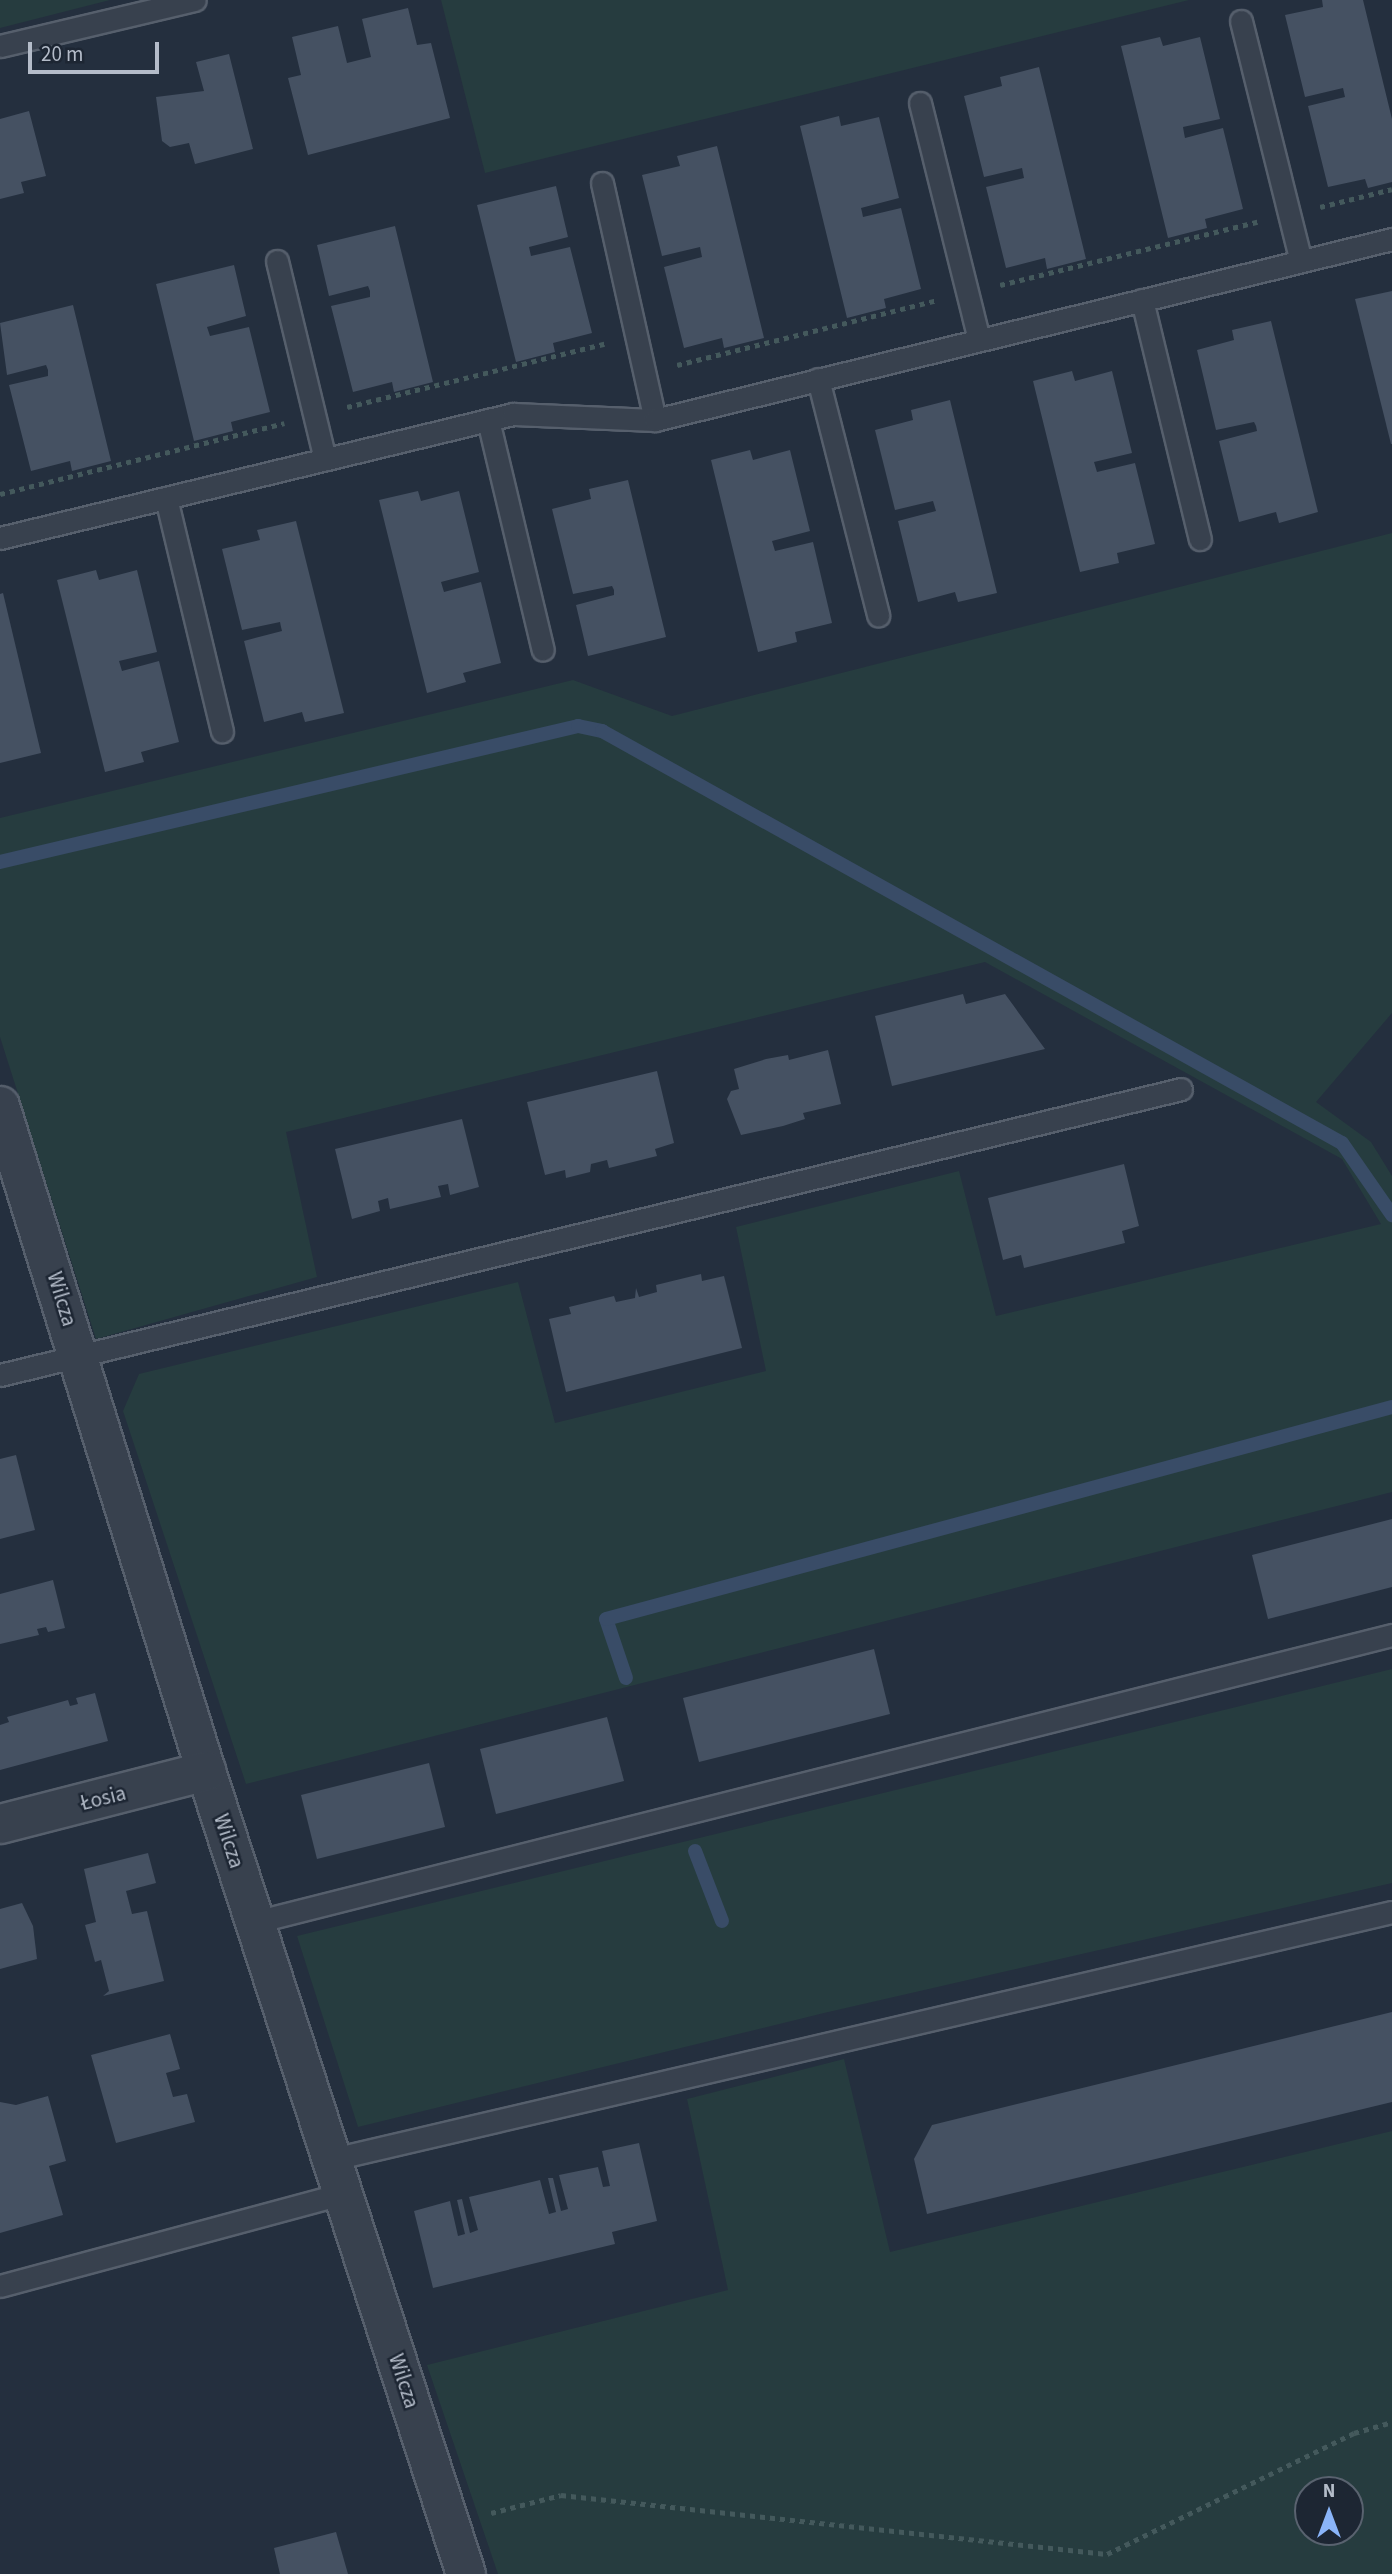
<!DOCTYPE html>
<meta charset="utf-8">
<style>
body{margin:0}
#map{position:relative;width:1392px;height:2574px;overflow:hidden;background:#242f3e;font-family:"Source Sans 3",sans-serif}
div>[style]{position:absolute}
.green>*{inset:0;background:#263c3f}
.stream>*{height:14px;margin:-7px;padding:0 7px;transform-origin:7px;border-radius:7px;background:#394c67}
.building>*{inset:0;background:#455162}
.path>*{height:4.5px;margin-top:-2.25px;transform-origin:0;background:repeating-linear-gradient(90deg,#44595c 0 5px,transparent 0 10px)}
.roads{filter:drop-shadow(2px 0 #565f6c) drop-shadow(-2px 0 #565f6c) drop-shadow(0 2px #565f6c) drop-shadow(0 -2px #565f6c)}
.service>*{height:21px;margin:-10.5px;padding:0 10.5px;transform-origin:10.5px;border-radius:10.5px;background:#38414e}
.minor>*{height:38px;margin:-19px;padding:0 19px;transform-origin:19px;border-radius:19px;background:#38414e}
span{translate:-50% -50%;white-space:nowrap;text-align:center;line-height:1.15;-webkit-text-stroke:5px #1d2633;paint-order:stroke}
.street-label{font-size:21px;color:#b4bcc9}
.north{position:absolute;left:1294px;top:2476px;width:70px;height:70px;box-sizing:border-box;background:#1d2633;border:2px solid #59626f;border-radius:50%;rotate:0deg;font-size:19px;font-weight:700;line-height:28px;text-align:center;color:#b4bcc9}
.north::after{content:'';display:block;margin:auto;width:24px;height:32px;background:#8ab4f8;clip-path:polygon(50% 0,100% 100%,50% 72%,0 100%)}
.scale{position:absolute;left:28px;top:42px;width:131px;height:32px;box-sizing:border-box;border:4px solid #b4bcc9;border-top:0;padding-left:9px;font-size:21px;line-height:24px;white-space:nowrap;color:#b4bcc9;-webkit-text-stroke:5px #1d2633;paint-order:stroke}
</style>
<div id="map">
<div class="green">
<i style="clip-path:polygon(0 0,110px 0,0 28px)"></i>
<i style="clip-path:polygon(441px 0,1189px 0,485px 173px)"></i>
<i style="clip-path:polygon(1392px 533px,1392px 1013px,1316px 1102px,1371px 1142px,1392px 1176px,1392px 1492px,246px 1784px,123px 1411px,139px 1374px,518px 1282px,555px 1423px,766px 1371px,736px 1227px,959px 1171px,996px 1316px,1381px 1224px,1342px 1159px,985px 962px,286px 1132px,317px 1277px,96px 1339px,0 1037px,0 818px,573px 680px,672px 716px)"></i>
<i style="clip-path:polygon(1392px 1669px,1392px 1883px,824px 2013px,358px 2127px,297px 1936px)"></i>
<i style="clip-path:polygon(evenodd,844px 2059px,890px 2252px,1392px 2131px,1392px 2574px,498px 2574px,427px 2365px,728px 2290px,687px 2099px,844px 2059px,1350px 2490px,1350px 2532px,1308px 2532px,1308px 2490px,1350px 2490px)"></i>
</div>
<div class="stream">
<i style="left:0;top:862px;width:594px;rotate:-13.24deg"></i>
<i style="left:578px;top:726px;width:25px;rotate:12deg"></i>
<i style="left:602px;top:731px;width:847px;rotate:29.11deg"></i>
<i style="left:1342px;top:1143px;width:88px;rotate:55.2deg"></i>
<i style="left:626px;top:1678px;width:62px;rotate:-108.7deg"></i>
<i style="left:606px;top:1619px;width:814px;rotate:-15.09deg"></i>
<i style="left:695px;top:1851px;width:75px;rotate:68.9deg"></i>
</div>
<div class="building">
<i style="clip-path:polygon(1322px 0,1363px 0,1392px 119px,1392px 182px,1368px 188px,1365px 179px,1328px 187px,1308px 106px,1345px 97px,1343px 88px,1305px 97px,1285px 15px,1323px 7px)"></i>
<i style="clip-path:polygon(408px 8px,417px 45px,431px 43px,450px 118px,308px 155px,288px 78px,301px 75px,292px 37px,338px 26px,347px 63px,371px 57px,362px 19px)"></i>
<i style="clip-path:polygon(1160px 37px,1163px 46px,1200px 37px,1220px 119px,1183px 127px,1184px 133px,1185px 138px,1223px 128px,1243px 209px,1205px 219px,1207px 228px,1168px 238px,1121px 46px)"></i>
<i style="clip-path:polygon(229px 54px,253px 149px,195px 164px,189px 143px,170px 147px,162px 141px,156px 97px,204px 91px,196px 62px)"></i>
<i style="clip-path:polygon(1039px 67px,1086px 259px,1047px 269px,1045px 258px,1006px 268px,986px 187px,1024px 178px,1022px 168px,984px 177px,964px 96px,1002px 86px,1000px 77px)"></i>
<i style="clip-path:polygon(29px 111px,46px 176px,21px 182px,24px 193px,0 199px,0 119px)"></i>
<i style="clip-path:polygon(839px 116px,841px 126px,879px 117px,899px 198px,861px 208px,862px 212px,863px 217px,901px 208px,921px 289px,884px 299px,886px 308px,847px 318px,800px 126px)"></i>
<i style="clip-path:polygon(717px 146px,764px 338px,724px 348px,722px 338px,684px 348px,664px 267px,702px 257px,700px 247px,662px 256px,642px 175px,680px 166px,677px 156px)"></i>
<i style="clip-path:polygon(556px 186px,568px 237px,529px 247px,531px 256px,570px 247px,592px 333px,553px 343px,555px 352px,516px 362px,477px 205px)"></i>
<i style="clip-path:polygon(395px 226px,433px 382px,394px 392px,392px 382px,353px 392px,331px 306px,370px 297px,370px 291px,368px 286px,329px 296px,317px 245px)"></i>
<i style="clip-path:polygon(234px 265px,246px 316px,207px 327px,210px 336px,249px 327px,270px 412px,231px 422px,233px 431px,194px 441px,156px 284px)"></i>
<i style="clip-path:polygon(1392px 291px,1392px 444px,1391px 444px,1355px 299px)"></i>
<i style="clip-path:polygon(73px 305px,111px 461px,72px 471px,70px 461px,31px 471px,9px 385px,48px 376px,48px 370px,46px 365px,7px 375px,0 323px)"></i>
<i style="clip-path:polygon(1271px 321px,1318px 512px,1279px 523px,1276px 512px,1239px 522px,1219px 441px,1257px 431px,1256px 426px,1254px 422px,1216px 430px,1197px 350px,1234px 340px,1232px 330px)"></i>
<i style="clip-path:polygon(1072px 371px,1075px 381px,1112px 371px,1132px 453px,1094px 462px,1097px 472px,1135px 463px,1155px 544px,1117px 553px,1119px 563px,1080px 572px,1033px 381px)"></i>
<i style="clip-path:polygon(950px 400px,997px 593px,958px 602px,955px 592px,918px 602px,898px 521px,936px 511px,933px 501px,895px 510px,875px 430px,913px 420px,911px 410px)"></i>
<i style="clip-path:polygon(750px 450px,753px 460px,790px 450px,810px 531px,772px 541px,775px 551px,813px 542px,832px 623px,795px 632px,797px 642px,758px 652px,711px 460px)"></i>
<i style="clip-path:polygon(628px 480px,666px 637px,588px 656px,576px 605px,614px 595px,614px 590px,612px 586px,573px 594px,552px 509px,591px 499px,589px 489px)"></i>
<i style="clip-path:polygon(418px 491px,421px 501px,459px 491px,479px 572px,441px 582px,444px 592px,481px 582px,501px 663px,463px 673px,466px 682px,427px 693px,379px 500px)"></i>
<i style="clip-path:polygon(296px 521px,344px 713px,305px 722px,302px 712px,264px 722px,244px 641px,282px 631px,281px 627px,280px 622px,242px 630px,222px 549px,260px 540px,257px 530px)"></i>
<i style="clip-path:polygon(96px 570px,99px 580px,137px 570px,157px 652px,119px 661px,122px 671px,159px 661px,179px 742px,141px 752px,144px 762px,105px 772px,57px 580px)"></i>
<i style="clip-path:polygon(3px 593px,41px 753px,0 763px,0 594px)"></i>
<i style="clip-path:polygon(963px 994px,966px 1004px,1005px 994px,1045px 1049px,892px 1086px,875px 1016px)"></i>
<i style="clip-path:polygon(828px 1050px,841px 1104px,803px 1113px,805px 1119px,783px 1126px,741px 1135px,727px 1099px,731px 1091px,739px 1089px,734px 1069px,766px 1059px,788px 1055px,789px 1060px)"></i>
<i style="clip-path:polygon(657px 1071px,674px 1143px,655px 1149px,657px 1156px,609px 1168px,607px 1160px,591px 1164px,590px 1172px,566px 1178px,565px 1170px,545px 1175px,527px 1102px)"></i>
<i style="clip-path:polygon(462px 1119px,479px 1187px,450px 1195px,448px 1184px,438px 1186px,441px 1197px,390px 1209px,388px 1198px,378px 1201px,380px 1211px,352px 1219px,335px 1149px)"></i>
<i style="clip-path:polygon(1124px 1164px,1139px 1226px,1122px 1231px,1125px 1243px,1024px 1268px,1021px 1255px,1003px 1260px,988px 1198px)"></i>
<i style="clip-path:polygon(701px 1274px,702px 1281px,724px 1276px,742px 1348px,566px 1392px,549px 1319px,571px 1314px,569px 1307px,614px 1296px,616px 1302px,635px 1298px,636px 1288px,639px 1297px,657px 1292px,656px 1285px)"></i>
<i style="clip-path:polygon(16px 1455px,35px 1530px,0 1539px,0 1459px)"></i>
<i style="clip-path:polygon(1392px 1519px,1392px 1587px,1268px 1619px,1252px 1555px)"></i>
<i style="clip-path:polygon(53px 1580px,65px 1628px,48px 1632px,46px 1627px,37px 1629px,39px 1635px,0 1644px,0 1594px)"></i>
<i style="clip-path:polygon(874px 1649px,890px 1714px,699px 1762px,683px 1698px)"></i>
<i style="clip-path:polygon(95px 1693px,108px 1741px,0 1770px,0 1725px,9px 1722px,7px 1717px,68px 1700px,70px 1706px,78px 1704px,76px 1698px)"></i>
<i style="clip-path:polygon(607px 1717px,624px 1781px,496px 1814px,480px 1749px)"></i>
<i style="clip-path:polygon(429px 1763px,445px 1827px,317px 1859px,301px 1795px)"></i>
<i style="clip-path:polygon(148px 1853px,156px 1883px,126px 1891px,132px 1914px,147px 1911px,164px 1981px,103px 1996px,109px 1991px,101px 1960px,95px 1962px,85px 1925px,96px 1922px,84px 1869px)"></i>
<i style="clip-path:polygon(22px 1903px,33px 1926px,37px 1959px,0 1969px,0 1909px)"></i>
<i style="clip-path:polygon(1392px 2012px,1392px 2102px,927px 2214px,914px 2159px,932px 2125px)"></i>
<i style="clip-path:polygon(170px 2034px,180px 2069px,166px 2073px,173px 2097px,187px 2094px,195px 2122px,116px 2143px,91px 2055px)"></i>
<i style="clip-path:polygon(48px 2096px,66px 2161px,49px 2166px,63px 2215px,0 2233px,0 2102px,16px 2105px)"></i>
<i style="clip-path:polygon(639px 2143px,657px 2221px,612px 2232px,615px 2244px,433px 2288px,414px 2211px,450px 2201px,458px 2236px,465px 2234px,457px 2200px,462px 2199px,470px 2233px,478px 2230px,469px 2197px,540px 2180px,549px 2214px,556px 2212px,548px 2178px,553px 2178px,561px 2211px,568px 2209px,559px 2175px,598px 2167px,603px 2187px,610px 2186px,602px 2151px)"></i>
<i style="clip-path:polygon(336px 2532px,348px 2574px,280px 2574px,274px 2548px)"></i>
</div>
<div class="path">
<i style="left:1320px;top:207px;width:74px;rotate:-14deg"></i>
<i style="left:1000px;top:285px;width:265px;rotate:-13.8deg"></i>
<i style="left:677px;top:365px;width:268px;rotate:-14deg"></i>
<i style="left:347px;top:407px;width:265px;rotate:-13.8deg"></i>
<i style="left:0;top:494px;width:293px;rotate:-14deg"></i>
<i style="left:491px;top:2513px;width:72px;rotate:-14.4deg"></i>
<i style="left:561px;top:2495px;width:549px;rotate:6.17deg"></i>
<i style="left:1107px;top:2554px;width:275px;rotate:-26.1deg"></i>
<i style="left:1354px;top:2433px;width:40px;rotate:-16deg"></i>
</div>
<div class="roads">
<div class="service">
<i style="left:1241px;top:21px;width:247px;rotate:76deg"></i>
<i style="left:0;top:46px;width:200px;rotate:-13.3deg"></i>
<i style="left:920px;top:103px;width:244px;rotate:76deg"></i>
<i style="left:602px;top:183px;width:243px;rotate:77.4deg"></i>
<i style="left:277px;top:261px;width:204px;rotate:76.4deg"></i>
<i style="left:1142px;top:300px;width:246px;rotate:76.4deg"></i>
<i style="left:818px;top:379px;width:244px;rotate:75.7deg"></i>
<i style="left:488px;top:420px;width:236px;rotate:76.6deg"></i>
<i style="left:166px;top:498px;width:240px;rotate:76.5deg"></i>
<i style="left:0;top:538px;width:528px;rotate:-13.59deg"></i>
<i style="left:513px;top:414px;width:142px;rotate:2.4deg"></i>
<i style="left:655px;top:420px;width:759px;rotate:-13.8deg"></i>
<i style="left:0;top:1375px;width:1215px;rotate:-13.61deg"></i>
<i style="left:255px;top:1922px;width:1173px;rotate:-14.17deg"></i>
<i style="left:333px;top:2159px;width:1087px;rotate:-13.13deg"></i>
<i style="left:0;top:2286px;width:356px;rotate:-15.1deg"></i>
</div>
<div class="minor">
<i style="left:0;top:1106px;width:696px;rotate:72.79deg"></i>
<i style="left:206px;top:1771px;width:844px;rotate:72.06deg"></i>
<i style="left:0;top:1824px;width:213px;rotate:-14.4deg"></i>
</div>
</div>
<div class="street-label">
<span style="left:62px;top:1299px;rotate:73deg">Wilcza</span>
<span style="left:103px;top:1798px;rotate:-14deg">Łosia</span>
<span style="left:229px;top:1841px;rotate:72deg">Wilcza</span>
<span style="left:404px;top:2381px;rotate:72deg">Wilcza</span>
</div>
<div class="north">N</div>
<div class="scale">20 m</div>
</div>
